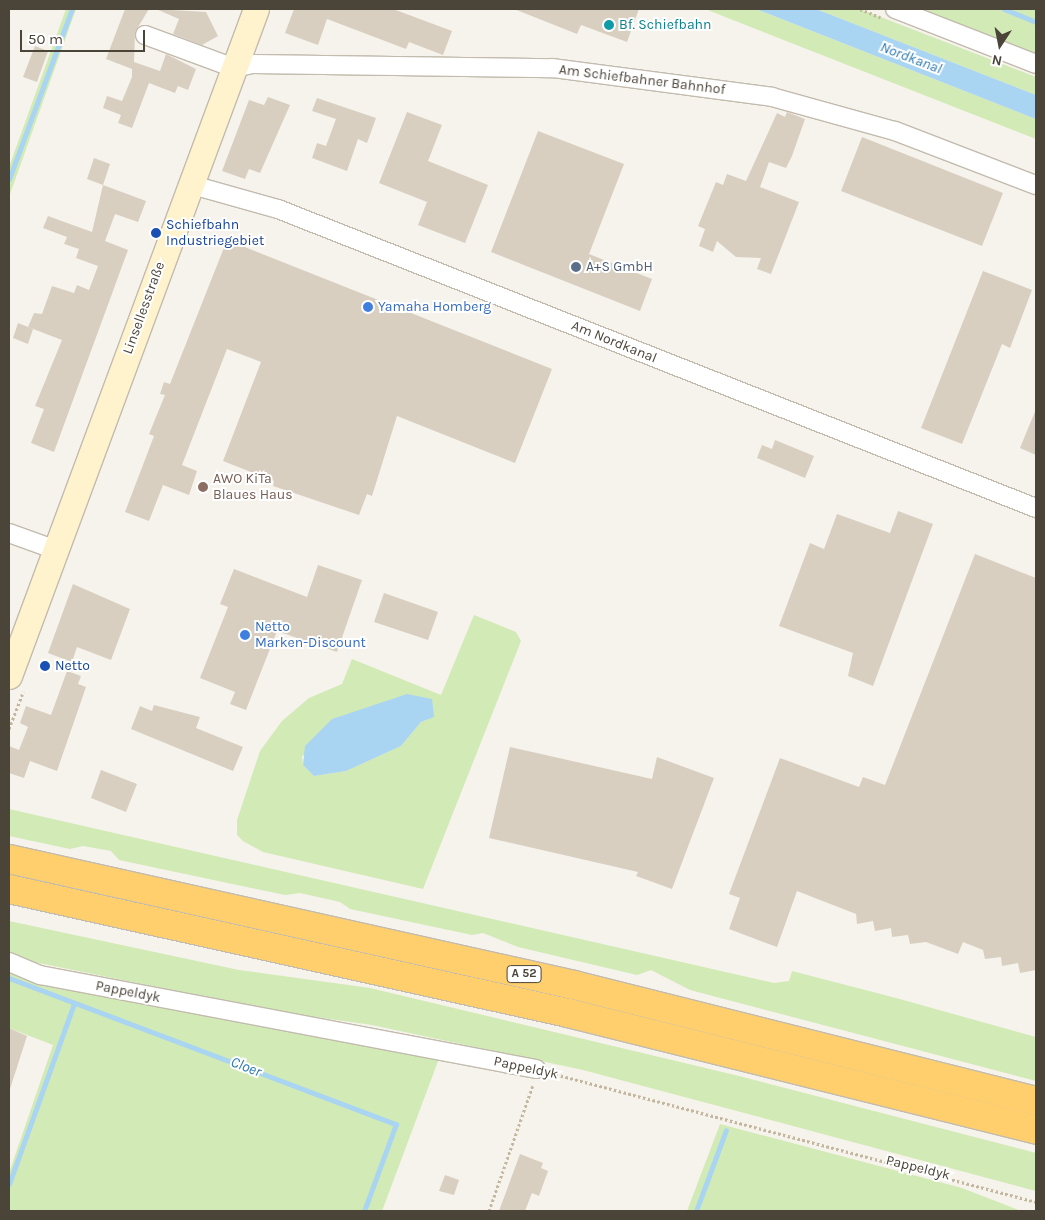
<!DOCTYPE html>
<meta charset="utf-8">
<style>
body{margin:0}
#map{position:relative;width:1045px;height:1220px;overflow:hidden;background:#f6f3ec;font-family:Karla,sans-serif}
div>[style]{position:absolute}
.green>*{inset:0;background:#d2eab5}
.water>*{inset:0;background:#a9d4f2}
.stream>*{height:5px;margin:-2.5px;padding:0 2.5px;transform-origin:2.5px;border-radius:2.5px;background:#a9d4f2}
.building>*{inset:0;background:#d8cfc1}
.path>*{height:3px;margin-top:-1.5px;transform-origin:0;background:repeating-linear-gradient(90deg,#c4b79f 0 2.5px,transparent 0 5px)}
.roads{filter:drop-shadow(1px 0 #c2bbae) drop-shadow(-1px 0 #c2bbae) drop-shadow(0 1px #c2bbae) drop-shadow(0 -1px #c2bbae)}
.street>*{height:18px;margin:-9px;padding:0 9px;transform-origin:9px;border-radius:9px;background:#fff}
.secondary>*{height:25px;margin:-12.5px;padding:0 12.5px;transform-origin:12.5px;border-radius:12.5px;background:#fff3cd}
.highway>*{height:28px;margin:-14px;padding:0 14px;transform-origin:14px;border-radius:14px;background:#ffcf6e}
.dots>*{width:14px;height:14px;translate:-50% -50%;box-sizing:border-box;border:2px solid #fff;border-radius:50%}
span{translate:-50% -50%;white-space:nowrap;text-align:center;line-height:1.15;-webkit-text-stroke:4px #fff;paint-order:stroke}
.shield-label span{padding:1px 4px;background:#fff;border:1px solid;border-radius:4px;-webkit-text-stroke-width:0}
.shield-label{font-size:12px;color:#4b4439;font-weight:700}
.culture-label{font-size:14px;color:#0d838f}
.left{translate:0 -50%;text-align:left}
.street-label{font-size:14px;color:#4b4439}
.transit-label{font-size:14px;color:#164399}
.service-label{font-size:14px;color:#4e5e75}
.shop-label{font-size:14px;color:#366cbe}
.education-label{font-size:14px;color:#785e54}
.water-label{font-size:15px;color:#2e7ab2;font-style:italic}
.frame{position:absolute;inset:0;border:10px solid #4b4439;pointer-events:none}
.north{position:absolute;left:975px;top:20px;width:50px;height:50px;-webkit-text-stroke:4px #fff;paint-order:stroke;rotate:191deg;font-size:14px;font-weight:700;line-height:20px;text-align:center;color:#4b4439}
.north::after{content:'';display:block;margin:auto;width:18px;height:22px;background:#4b4439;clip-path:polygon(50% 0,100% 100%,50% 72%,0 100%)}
.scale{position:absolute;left:20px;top:30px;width:125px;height:22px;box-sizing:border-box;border:2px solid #4b4439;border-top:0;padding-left:6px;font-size:15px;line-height:18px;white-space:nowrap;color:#4b4439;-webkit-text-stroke:4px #fff;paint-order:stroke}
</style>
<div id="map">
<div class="green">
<i style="clip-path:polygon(66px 9px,76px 9px,9px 197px,9px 167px)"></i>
<i style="clip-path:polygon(705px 9px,756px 9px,1036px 119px,1036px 139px)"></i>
<i style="clip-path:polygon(816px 9px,860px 9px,1036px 77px,1036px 95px)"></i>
<i style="clip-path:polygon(917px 9px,1036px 9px,1036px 55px)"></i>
<i style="clip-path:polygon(evenodd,474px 615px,516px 632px,521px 641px,423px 889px,263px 852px,243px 841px,237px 835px,237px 820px,260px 751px,282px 721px,309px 698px,342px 684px,352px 659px,441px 695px,474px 615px,434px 717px,421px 722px,401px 746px,346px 771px,314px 776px,303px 765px,302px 756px,434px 717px)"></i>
<i style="clip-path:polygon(9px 809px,774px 983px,789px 981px,792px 971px,896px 998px,1036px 1037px,1036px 1081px,690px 990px,651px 970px,637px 975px,518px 947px,483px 933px,472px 935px,350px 909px,340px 902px,300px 893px,285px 895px,119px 860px,111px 851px,83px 846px,70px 849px,9px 836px)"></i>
<i style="clip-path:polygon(9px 921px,239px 970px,370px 988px,739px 1076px,1036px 1153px,1036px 1191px,583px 1070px,372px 1025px,274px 1011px,24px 960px,9px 954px)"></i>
<i style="clip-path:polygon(9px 972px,171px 1010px,440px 1056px,382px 1211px,9px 1211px,9px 1173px,53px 1045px,9px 1028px)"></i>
<i style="clip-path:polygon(720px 1124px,962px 1188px,1021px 1211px,687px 1211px)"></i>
</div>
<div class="water">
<i style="clip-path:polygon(756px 9px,816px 9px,1036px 95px,1036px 119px)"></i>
<i style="clip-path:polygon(407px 694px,432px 699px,434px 717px,421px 722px,401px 746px,346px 771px,314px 776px,303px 765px,305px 746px,332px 719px)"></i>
</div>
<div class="stream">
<i style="left:1004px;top:9px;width:35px;rotate:22deg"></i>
<i style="left:9px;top:179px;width:181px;rotate:-69.7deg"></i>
<i style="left:9px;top:978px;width:414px;rotate:20.7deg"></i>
<i style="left:396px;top:1124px;width:93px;rotate:110.2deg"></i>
<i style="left:9px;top:1184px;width:192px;rotate:-70.2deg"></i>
<i style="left:696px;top:1211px;width:86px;rotate:-69.7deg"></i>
</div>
<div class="building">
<i style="clip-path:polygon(125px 9px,149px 9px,135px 32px,134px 62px,160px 71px,166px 54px,196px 69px,188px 90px,178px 86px,175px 93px,149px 83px,132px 128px,118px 123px,121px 115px,103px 108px,107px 96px,122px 101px,132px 77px,132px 69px,106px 59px)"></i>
<i style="clip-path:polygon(156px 9px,206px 12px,218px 36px,202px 45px,173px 34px,179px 19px)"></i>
<i style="clip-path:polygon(294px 9px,393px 9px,452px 31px,443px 55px,409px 42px,406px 49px,327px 19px,318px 45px,285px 33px)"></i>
<i style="clip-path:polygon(514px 9px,639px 9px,627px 42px,581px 25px,577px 34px)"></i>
<i style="clip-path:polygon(35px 46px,48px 51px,37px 82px,23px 77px)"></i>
<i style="clip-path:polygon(268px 97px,290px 105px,260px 173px,249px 169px,245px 179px,222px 171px,249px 100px,264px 105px)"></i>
<i style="clip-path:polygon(317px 98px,376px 118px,367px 143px,358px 139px,347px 171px,312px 158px,317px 143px,326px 146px,336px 119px,312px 111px)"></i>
<i style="clip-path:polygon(407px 112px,442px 125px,428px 161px,488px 185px,465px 243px,418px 225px,427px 202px,379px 183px)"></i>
<i style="clip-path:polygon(787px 112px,805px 119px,792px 156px,786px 168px,769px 162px,760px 187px,799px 202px,771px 274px,757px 269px,761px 258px,736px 257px,717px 241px,713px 252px,699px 246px,705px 229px,698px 226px,716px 182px,723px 185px,727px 174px,746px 181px,777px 113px,785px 117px)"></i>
<i style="clip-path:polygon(538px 131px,624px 164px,589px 254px,652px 279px,640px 311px,491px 252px)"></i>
<i style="clip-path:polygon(862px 137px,1003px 193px,982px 246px,841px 191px)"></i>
<i style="clip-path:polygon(94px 158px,110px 164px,103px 185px,146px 201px,138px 222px,115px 214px,105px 241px,128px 250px,54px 452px,31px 443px,44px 409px,35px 406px,62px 340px,28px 327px,34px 313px,42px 314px,52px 286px,74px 293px,77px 285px,89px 290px,98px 266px,76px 258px,79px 249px,64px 244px,67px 237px,43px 228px,48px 216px,92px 232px,103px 185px,87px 179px)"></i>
<i style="clip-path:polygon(227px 240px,552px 369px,515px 463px,397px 416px,372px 496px,367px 494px,359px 515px,273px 486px,274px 481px,223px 461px,261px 362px,227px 349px,182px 465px,197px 471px,189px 495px,163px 485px,149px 521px,125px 512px,154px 436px,149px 434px,165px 395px,160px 394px,164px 382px,170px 384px)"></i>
<i style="clip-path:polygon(983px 271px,1032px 290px,1010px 348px,1002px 344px,962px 444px,921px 428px)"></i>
<i style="clip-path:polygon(18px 323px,33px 329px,28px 344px,13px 338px)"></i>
<i style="clip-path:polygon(1036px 409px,1036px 455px,1020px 448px)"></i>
<i style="clip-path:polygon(775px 440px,814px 456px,805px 478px,757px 458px,762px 445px,772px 449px)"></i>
<i style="clip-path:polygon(898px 511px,933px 524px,873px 686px,848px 676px,853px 653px,779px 626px,810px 543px,824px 549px,837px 514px,890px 533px)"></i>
<i style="clip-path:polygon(975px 554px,1036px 578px,1036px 970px,1020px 973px,1018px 963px,1002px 966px,1001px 957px,985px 959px,983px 950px,963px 942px,958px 954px,926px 942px,910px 944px,908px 935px,892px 937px,891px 928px,875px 931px,873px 921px,857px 924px,856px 914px,797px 891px,777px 947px,729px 929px,740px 898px,729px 894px,780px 758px,859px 787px,863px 777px,885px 785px)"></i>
<i style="clip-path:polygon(318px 565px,362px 580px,337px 652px,277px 631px,246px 710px,230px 704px,235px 692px,200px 678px,228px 607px,220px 604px,234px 569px,307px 597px)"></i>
<i style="clip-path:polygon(73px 584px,130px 609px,111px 660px,77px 647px,72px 662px,48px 653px)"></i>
<i style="clip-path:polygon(384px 593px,438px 612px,428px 640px,374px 622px)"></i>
<i style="clip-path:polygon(67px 671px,81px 676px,78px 684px,86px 687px,57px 771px,30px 761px,24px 778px,9px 773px,9px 746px,19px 750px,28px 727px,20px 723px,26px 706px,51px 715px)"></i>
<i style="clip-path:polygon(154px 705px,200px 717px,196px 728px,243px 747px,233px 771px,131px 729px,140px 706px,152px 711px)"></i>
<i style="clip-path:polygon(510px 747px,652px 779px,657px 757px,714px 778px,672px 889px,636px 876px,638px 872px,489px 838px)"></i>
<i style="clip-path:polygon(101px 770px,137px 784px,126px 812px,91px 798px)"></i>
<i style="clip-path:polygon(9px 1028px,27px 1036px,10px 1089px,9px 1089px)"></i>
<i style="clip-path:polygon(520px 1154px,543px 1163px,541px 1168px,548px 1171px,539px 1196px,532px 1193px,525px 1211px,499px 1211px)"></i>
<i style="clip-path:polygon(445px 1175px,459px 1180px,454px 1195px,439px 1191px)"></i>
</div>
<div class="path">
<i style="left:860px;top:9px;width:22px;rotate:22deg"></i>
<i style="left:9px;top:729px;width:40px;rotate:-69deg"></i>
<i style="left:551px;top:1073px;width:502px;rotate:14.89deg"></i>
<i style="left:489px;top:1211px;width:133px;rotate:-70.8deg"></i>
</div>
<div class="roads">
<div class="street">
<i style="left:895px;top:9px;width:151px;rotate:21.3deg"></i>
<i style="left:145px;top:35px;width:95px;rotate:20.3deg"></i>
<i style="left:234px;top:68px;width:19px;rotate:-12deg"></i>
<i style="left:253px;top:64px;width:300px;rotate:0.8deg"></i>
<i style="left:553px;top:68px;width:221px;rotate:7.5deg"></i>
<i style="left:772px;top:97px;width:128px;rotate:15.5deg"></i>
<i style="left:895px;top:131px;width:151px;rotate:21deg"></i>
<i style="left:189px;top:184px;width:92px;rotate:15.7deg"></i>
<i style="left:278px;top:209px;width:815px;rotate:21.53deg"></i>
<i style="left:9px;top:533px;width:50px;rotate:19.9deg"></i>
<i style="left:9px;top:962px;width:34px;rotate:23deg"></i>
<i style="left:40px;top:975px;width:505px;rotate:10.73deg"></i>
</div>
<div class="secondary">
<i style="left:9px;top:676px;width:711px;rotate:-69.68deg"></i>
</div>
<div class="highway">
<i style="left:9px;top:859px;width:579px;rotate:12.57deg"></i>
<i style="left:574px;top:985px;width:476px;rotate:14.1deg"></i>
<i style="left:9px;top:889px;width:573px;rotate:12.51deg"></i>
<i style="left:568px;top:1013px;width:482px;rotate:14deg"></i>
</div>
</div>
<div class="dots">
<i style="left:609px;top:25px;background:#0f9aa8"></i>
<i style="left:156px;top:233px;background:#1a4fb4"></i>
<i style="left:576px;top:267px;background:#5c6f8a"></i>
<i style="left:368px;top:307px;background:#3f7fe0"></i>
<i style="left:203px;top:487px;background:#8d6e63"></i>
<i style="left:245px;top:635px;background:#3f7fe0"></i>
<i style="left:45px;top:666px;background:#1a4fb4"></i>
</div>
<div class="shield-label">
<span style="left:524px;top:974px">A 52</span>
</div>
<div class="culture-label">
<span class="left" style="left:619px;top:25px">Bf. Schiefbahn</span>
</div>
<div class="street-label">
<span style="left:642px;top:80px;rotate:7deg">Am Schiefbahner Bahnhof</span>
<span style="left:144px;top:308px;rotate:-70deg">Linsellesstraße</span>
<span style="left:614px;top:342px;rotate:22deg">Am Nordkanal</span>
<span style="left:128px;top:992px;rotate:11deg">Pappeldyk</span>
<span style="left:526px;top:1068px;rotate:12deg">Pappeldyk</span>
<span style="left:918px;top:1168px;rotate:14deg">Pappeldyk</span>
</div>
<div class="transit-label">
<span class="left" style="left:166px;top:233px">Schiefbahn<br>Industriegebiet</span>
<span class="left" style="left:55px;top:666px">Netto</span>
</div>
<div class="service-label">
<span class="left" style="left:586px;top:267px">A+S GmbH</span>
</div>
<div class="shop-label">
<span class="left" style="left:378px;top:307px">Yamaha Homberg</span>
<span class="left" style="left:255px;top:635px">Netto<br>Marken-Discount</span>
</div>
<div class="education-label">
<span class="left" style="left:213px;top:487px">AWO KiTa<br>Blaues Haus</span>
</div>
<div class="water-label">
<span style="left:911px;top:58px;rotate:21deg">Nordkanal</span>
<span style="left:246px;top:1067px;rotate:21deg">Cloer</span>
</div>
<div class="frame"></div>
<div class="north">N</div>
<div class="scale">50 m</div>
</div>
